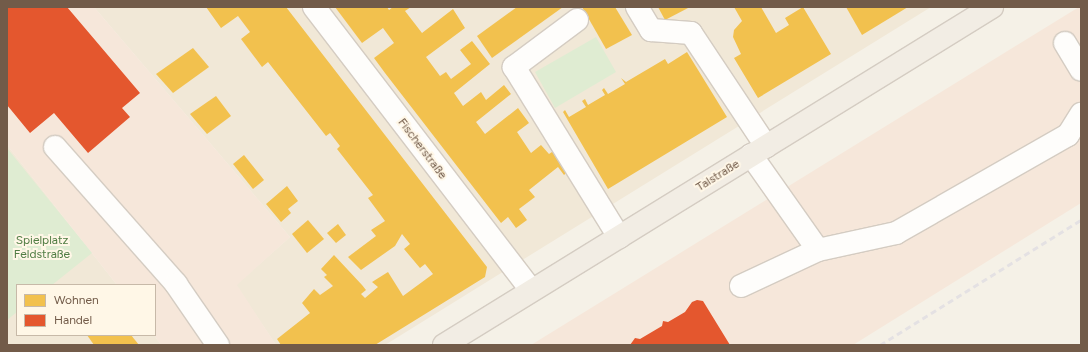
<!DOCTYPE html>
<meta charset="utf-8">
<style>
body{margin:0}
#map{position:relative;width:1088px;height:352px;overflow:hidden;background:#f5f1e7;font-family:Figtree,sans-serif}
div>[style]{position:absolute}
.residential>*{inset:0;background:#f1e8d7}
.commercial>*{inset:0;background:#f6e7da}
.green>*{inset:0;background:#dfecd2}
.homes>*{inset:0;background:#f2c14e}
.shops>*{inset:0;background:#e4572e}
.roads{filter:drop-shadow(1px 0 #d4ccc2) drop-shadow(-1px 0 #d4ccc2) drop-shadow(0 1px #d4ccc2) drop-shadow(0 -1px #d4ccc2)}
.minor>*{height:22px;margin:-11px;padding:0 11px;transform-origin:11px;border-radius:11px;background:#fefdfb}
.major>*{height:22px;margin:-11px;padding:0 11px;transform-origin:11px;border-radius:11px;background:#f2ede4}
.rail>*{height:3px;margin-top:-1.5px;transform-origin:0;background:repeating-linear-gradient(90deg,#e4e1e3 0 6px,transparent 0 10px)}
span{translate:-50% -50%;white-space:nowrap;text-align:center;line-height:1.15;-webkit-text-stroke:4px #fff7e7;paint-order:stroke}
.street-label{font-size:12px;color:#725b49}
.park-label{font-size:12px;color:#517d44}
.frame{position:absolute;inset:0;border:8px solid #725b49;pointer-events:none}
.legend{position:absolute;left:16px;top:284px;width:140px;height:52px;box-sizing:border-box;background:#fff7e7;border:1px solid #c7b9a8;margin:0;padding:5px 7px;list-style:none;font-size:12px;color:#725b49}
.legend li{display:flex;align-items:center;gap:8px;height:20px}
.legend b{width:20px;border:1px solid #c7b9a8}
</style>
<div id="map">
<div class="residential">
<i style="clip-path:polygon(94px 7px,931px 7px,385px 345px,276px 345px,236px 285px,290px 237px)"></i>
<i style="clip-path:polygon(7px 145px,117px 285px,17px 285px,17px 335px,154px 335px,161px 345px,7px 345px)"></i>
</div>
<div class="commercial">
<i style="clip-path:polygon(7px 7px,94px 7px,290px 237px,237px 285px,276px 345px,161px 345px,154px 335px,155px 285px,117px 285px,7px 145px)"></i>
<i style="clip-path:polygon(1079px 7px,1081px 7px,1081px 203px,853px 345px,531px 345px)"></i>
</div>
<div class="green">
<i style="clip-path:polygon(596px 37px,616px 72px,555px 108px,535px 72px)"></i>
<i style="clip-path:polygon(7px 148px,92px 253px,52px 285px,17px 285px,17px 312px,7px 320px)"></i>
</div>
<div class="homes">
<i style="clip-path:polygon(206px 7px,286px 7px,487px 267px,485px 277px,375px 345px,281px 345px,277px 339px,310px 313px,302px 303px,314px 289px,320px 295px,333px 286px,324px 277px,327px 275px,321px 269px,334px 255px,362px 285px,366px 290px,361px 294px,365px 298px,378px 287px,372px 282px,388px 272px,403px 296px,433px 274px,425px 264px,420px 268px,404px 249px,410px 244px,402px 234px,395px 246px,361px 270px,348px 257px,376px 236px,371px 230px,385px 221px,368px 198px,373px 195px,337px 149px,340px 146px,330px 133px,326px 136px,268px 62px,262px 67px,241px 39px,250px 32px,238px 16px,221px 28px)"></i>
<i style="clip-path:polygon(335px 7px,387px 7px,389px 10px,393px 7px,411px 7px,405px 11px,422px 33px,453px 9px,465px 28px,426px 57px,440px 76px,446px 72px,451px 79px,471px 64px,460px 50px,472px 41px,490px 64px,454px 93px,463px 106px,481px 92px,486px 100px,504px 85px,511px 94px,476px 122px,485px 134px,518px 108px,529px 123px,517px 132px,531px 153px,541px 145px,549px 154px,555px 150px,569px 170px,564px 175px,558px 167px,529px 190px,535px 197px,519px 209px,527px 220px,516px 228px,508px 217px,501px 223px,385px 73px,374px 58px,394px 43px,383px 28px,362px 43px)"></i>
<i style="clip-path:polygon(517px 7px,563px 7px,492px 58px,477px 36px)"></i>
<i style="clip-path:polygon(582px 7px,615px 7px,632px 35px,606px 49px)"></i>
<i style="clip-path:polygon(658px 7px,690px 7px,665px 20px)"></i>
<i style="clip-path:polygon(734px 7px,761px 7px,776px 33px,789px 25px,785px 18px,803px 7px,831px 54px,758px 98px,734px 58px,741px 54px,733px 37px,734px 30px,742px 21px)"></i>
<i style="clip-path:polygon(846px 7px,908px 7px,862px 35px)"></i>
<i style="clip-path:polygon(193px 48px,209px 67px,173px 93px,156px 74px)"></i>
<i style="clip-path:polygon(687px 52px,727px 117px,608px 189px,563px 112px,565px 110px,569px 117px,586px 107px,582px 101px,585px 99px,588px 105px,605px 95px,602px 90px,604px 88px,608px 94px,625px 84px,621px 78px,626px 82px,665px 59px,668px 64px)"></i>
<i style="clip-path:polygon(216px 96px,231px 116px,207px 134px,190px 114px)"></i>
<i style="clip-path:polygon(244px 155px,264px 180px,253px 189px,233px 164px)"></i>
<i style="clip-path:polygon(287px 186px,298px 201px,288px 209px,291px 213px,281px 222px,266px 204px)"></i>
<i style="clip-path:polygon(308px 220px,324px 239px,307px 253px,292px 234px)"></i>
<i style="clip-path:polygon(338px 224px,346px 235px,336px 243px,327px 233px)"></i>
<i style="clip-path:polygon(87px 335px,131px 335px,139px 345px,94px 345px)"></i>
</div>
<div class="shops">
<i style="clip-path:polygon(7px 7px,67px 7px,140px 93px,122px 108px,130px 117px,88px 153px,54px 113px,30px 133px,7px 105px)"></i>
<i style="clip-path:polygon(697px 300px,703px 301px,730px 345px,630px 345px,635px 338px,640px 339px,662px 326px,663px 321px,668px 322px,685px 312px,692px 302px)"></i>
</div>
<div class="roads">
<div class="minor">
<i style="left:314px;top:7px;width:357px;rotate:52.5deg"></i>
<i style="left:637px;top:7px;width:27px;rotate:59deg"></i>
<i style="left:651px;top:30px;width:40px;rotate:4.3deg"></i>
<i style="left:691px;top:33px;width:136px;rotate:56.4deg"></i>
<i style="left:577px;top:20px;width:79px;rotate:143.3deg"></i>
<i style="left:514px;top:67px;width:200px;rotate:58.3deg"></i>
<i style="left:1065px;top:43px;width:31px;rotate:59deg"></i>
<i style="left:55px;top:147px;width:183px;rotate:48.5deg"></i>
<i style="left:176px;top:284px;width:74px;rotate:55.5deg"></i>
<i style="left:751px;top:155px;width:116px;rotate:54.8deg"></i>
<i style="left:741px;top:286px;width:85px;rotate:-25.1deg"></i>
<i style="left:818px;top:250px;width:80px;rotate:-12.3deg"></i>
<i style="left:896px;top:233px;width:198px;rotate:-29.7deg"></i>
<i style="left:1068px;top:135px;width:25px;rotate:-58deg"></i>
</div>
<div class="major">
<i style="left:444px;top:345px;width:644px;rotate:-31.67deg"></i>
</div>
</div>
<div class="rail">
<i style="left:880px;top:345px;width:237px;rotate:-31.9deg"></i>
</div>
<div class="street-label">
<span style="left:422px;top:149px;rotate:53deg">Fischerstraße</span>
<span style="left:718px;top:176px;rotate:-32deg">Talstraße</span>
</div>
<div class="park-label">
<span style="left:42px;top:248px">Spielplatz<br>Feldstraße</span>
</div>
<div class="frame"></div>
<ul class="legend">
<li><b style="height:11px;background:#f2c14e"></b>Wohnen</li>
<li><b style="height:11px;background:#e4572e"></b>Handel</li>
</ul>
</div>
